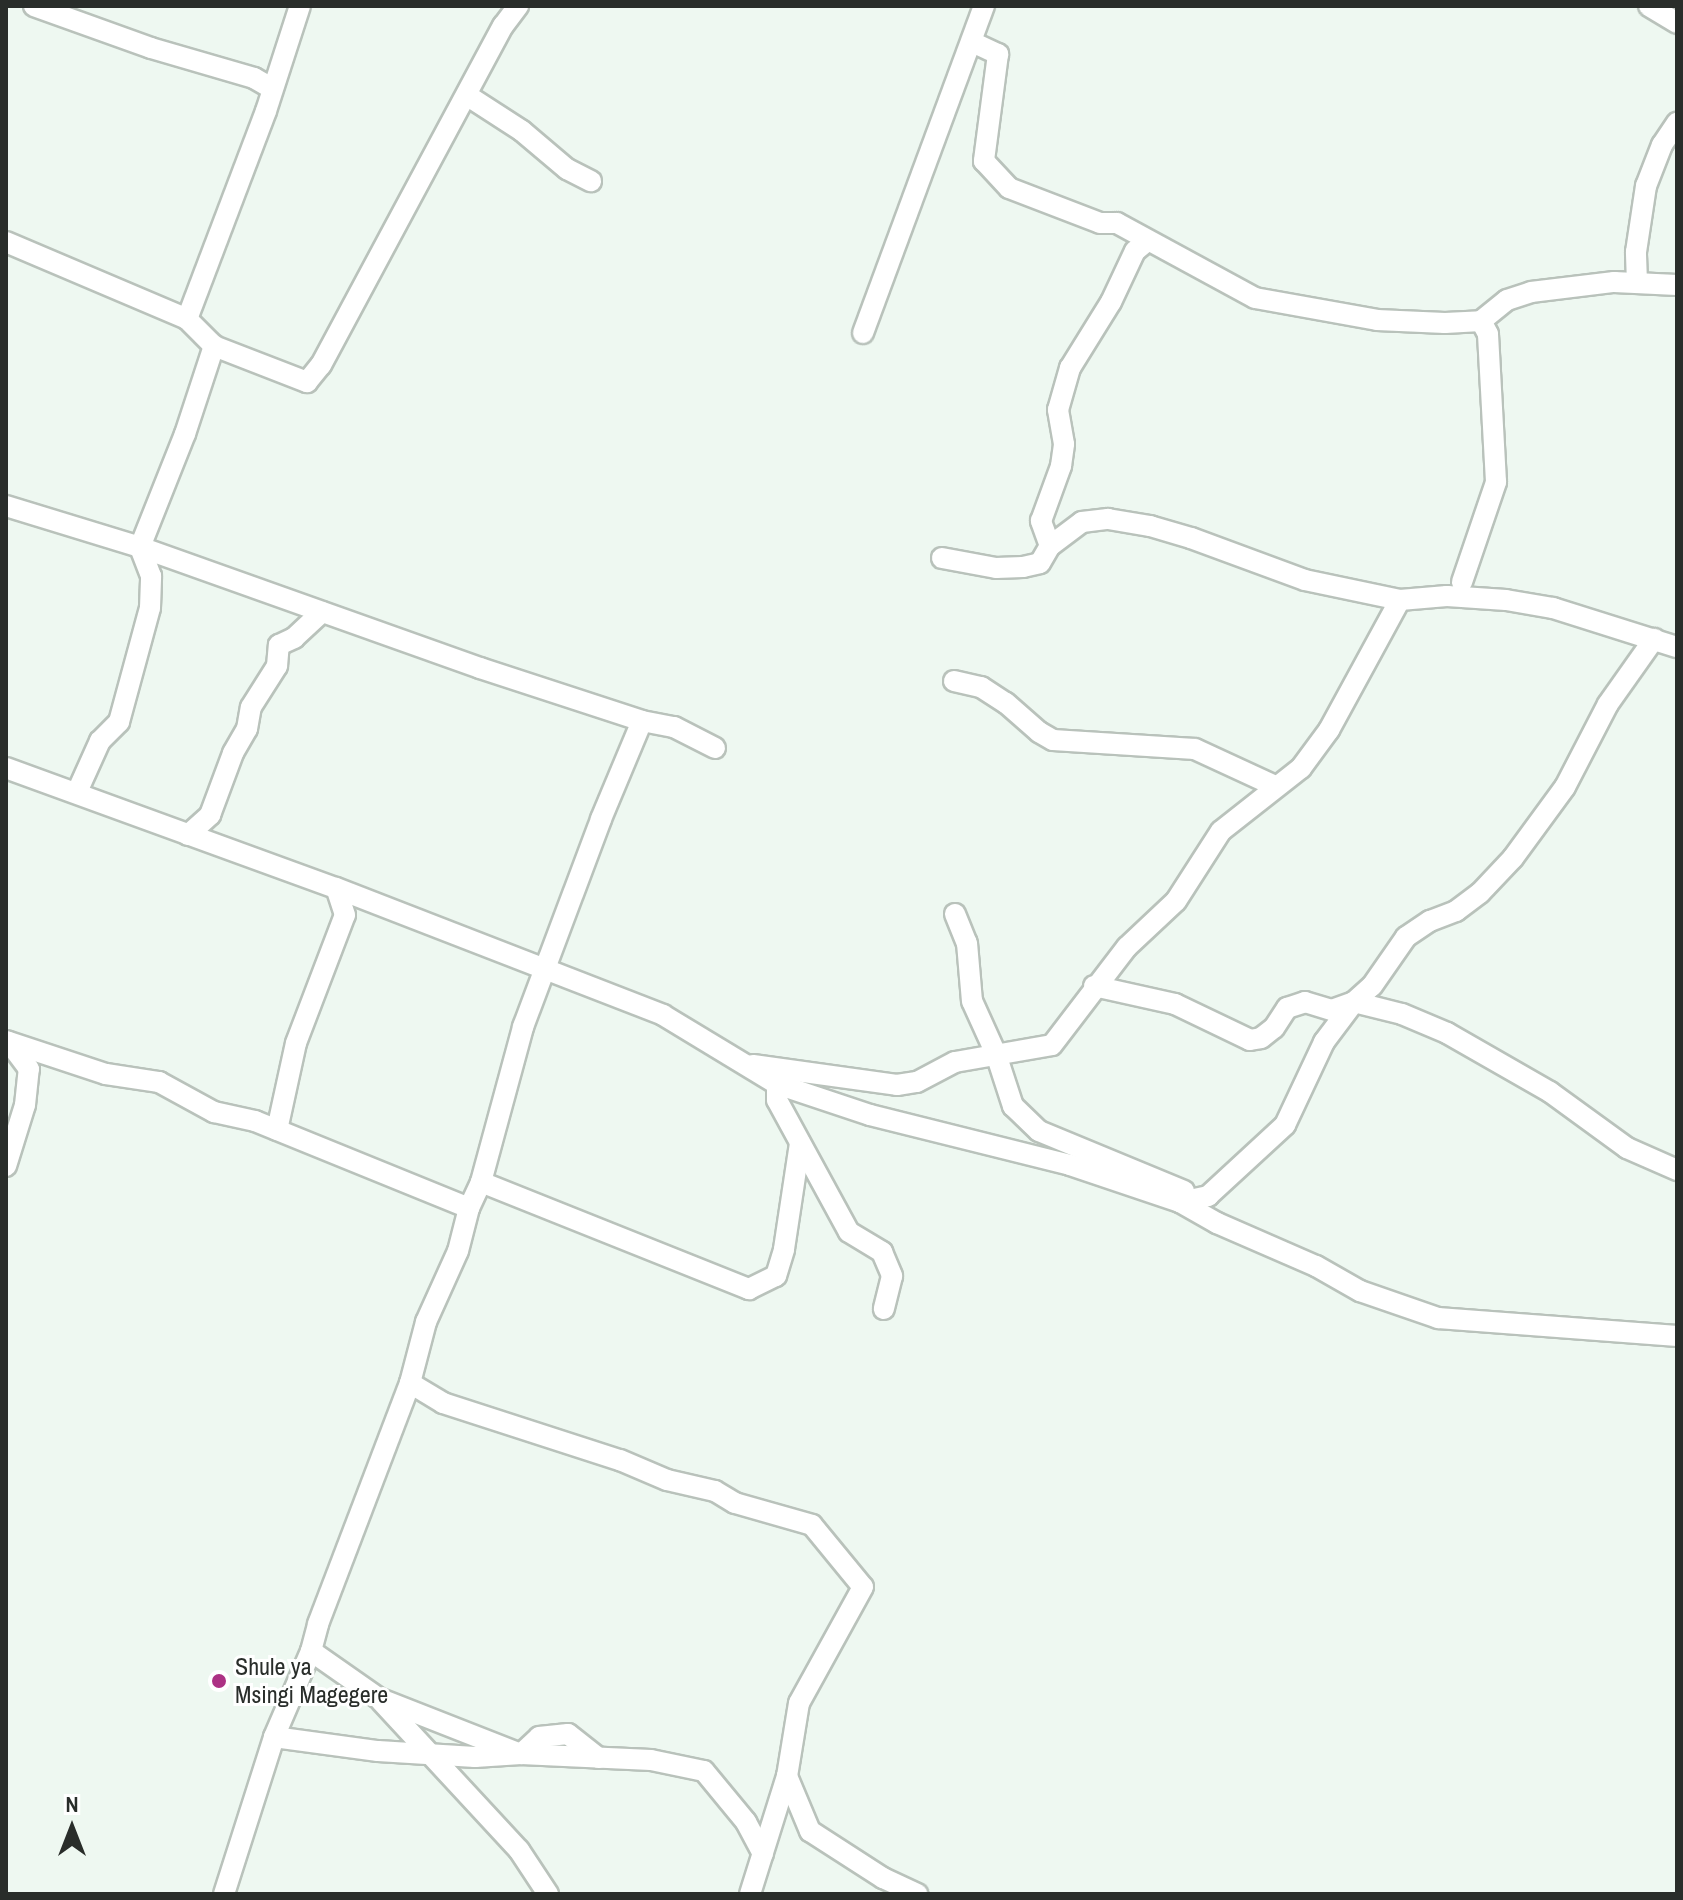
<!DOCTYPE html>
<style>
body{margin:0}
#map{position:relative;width:1683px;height:1900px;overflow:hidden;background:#eef8f1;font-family:"Archivo Narrow",sans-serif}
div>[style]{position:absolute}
.roads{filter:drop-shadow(2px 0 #b9c2bb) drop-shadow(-2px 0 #b9c2bb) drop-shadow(0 2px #b9c2bb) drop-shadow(0 -2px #b9c2bb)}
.minor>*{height:20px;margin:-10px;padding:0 10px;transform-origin:10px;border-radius:10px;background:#fff}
.dots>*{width:22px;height:22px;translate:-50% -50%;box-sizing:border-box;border:4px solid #fff;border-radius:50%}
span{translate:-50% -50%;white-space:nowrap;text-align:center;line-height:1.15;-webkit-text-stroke:6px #fff;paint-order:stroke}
.poi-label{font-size:24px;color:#292d2a}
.left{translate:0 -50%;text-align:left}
.frame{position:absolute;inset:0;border:8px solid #292d2a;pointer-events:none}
.north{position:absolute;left:32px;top:1788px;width:80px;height:80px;-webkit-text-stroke:6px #fff;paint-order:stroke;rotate:0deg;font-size:22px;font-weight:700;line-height:32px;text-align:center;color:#292d2a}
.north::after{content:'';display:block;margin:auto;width:28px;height:36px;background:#292d2a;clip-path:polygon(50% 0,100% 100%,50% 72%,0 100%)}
</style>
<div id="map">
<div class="roads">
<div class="minor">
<i style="left:34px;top:6px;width:124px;rotate:19.7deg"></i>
<i style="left:151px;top:48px;width:107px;rotate:16.2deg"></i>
<i style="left:254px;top:78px;width:20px;rotate:30deg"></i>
<i style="left:1649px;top:6px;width:33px;rotate:31deg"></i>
<i style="left:972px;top:42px;width:29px;rotate:25deg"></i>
<i style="left:998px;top:54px;width:108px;rotate:97.5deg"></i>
<i style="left:984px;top:161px;width:37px;rotate:47deg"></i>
<i style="left:1009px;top:188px;width:97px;rotate:21deg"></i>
<i style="left:1100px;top:223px;width:17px"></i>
<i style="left:1117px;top:223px;width:157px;rotate:28.5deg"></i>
<i style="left:1255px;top:298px;width:124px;rotate:10.2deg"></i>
<i style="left:1377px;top:320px;width:68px;rotate:2.5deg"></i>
<i style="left:1445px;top:323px;width:36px;rotate:-3deg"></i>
<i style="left:1481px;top:321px;width:33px;rotate:-39deg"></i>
<i style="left:1507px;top:300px;width:25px;rotate:-18deg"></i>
<i style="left:1531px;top:292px;width:84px;rotate:-6.9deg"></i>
<i style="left:1614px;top:282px;width:63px;rotate:2.7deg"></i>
<i style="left:468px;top:96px;width:64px;rotate:32.9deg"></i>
<i style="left:522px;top:131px;width:59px;rotate:40.2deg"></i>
<i style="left:567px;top:169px;width:27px;rotate:27deg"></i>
<i style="left:6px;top:242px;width:197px;rotate:23deg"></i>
<i style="left:187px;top:319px;width:38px;rotate:45deg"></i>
<i style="left:214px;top:346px;width:100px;rotate:21.2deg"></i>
<i style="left:307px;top:382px;width:22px;rotate:-51deg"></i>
<i style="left:321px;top:365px;width:385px;rotate:-61.8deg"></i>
<i style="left:503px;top:26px;width:25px;rotate:-53deg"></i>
<i style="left:1637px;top:283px;width:31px;rotate:-92deg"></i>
<i style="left:1636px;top:252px;width:67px;rotate:-81.4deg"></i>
<i style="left:1646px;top:186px;width:44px;rotate:-68.7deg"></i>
<i style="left:1662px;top:145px;width:27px;rotate:-56deg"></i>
<i style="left:187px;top:319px;width:222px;rotate:-69.2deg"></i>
<i style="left:266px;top:111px;width:110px;rotate:-72.1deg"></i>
<i style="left:863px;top:333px;width:349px;rotate:-69.7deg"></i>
<i style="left:6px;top:506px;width:140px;rotate:17deg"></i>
<i style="left:140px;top:547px;width:361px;rotate:19.6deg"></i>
<i style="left:480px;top:668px;width:170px;rotate:18.1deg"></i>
<i style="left:642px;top:721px;width:33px;rotate:11deg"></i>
<i style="left:674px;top:727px;width:46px;rotate:27.1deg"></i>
<i style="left:1050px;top:546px;width:27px;rotate:-110deg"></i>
<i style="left:1041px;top:521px;width:59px;rotate:-70deg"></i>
<i style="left:1061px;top:466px;width:22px;rotate:-82deg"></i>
<i style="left:1064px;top:444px;width:35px;rotate:-100deg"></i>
<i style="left:1058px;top:410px;width:44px;rotate:-74.1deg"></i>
<i style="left:1070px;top:368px;width:78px;rotate:-58.2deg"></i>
<i style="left:1111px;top:302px;width:56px;rotate:-64.8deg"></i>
<i style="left:1135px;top:251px;width:16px;rotate:-40deg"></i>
<i style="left:942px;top:558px;width:55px;rotate:10.5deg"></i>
<i style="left:996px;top:568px;width:27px;rotate:-2deg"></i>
<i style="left:1023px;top:567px;width:17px;rotate:-13deg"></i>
<i style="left:1040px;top:563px;width:20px;rotate:-60deg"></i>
<i style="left:1050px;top:546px;width:40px;rotate:-37deg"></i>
<i style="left:1082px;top:522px;width:26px;rotate:-7deg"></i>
<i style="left:1108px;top:519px;width:43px;rotate:9.5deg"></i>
<i style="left:1150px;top:526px;width:43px;rotate:16.3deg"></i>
<i style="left:1191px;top:538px;width:121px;rotate:20.2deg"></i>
<i style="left:1305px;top:580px;width:97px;rotate:11.9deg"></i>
<i style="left:1462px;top:582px;width:106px;rotate:-71.2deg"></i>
<i style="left:1496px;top:482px;width:148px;rotate:-93.1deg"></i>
<i style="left:1488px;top:334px;width:15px;rotate:-118deg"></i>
<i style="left:954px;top:681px;width:28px;rotate:13deg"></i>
<i style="left:981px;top:687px;width:30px;rotate:33deg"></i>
<i style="left:1006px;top:703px;width:44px;rotate:41.3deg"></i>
<i style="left:1039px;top:732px;width:16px;rotate:30deg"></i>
<i style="left:1053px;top:740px;width:142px;rotate:3.6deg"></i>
<i style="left:1195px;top:749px;width:88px;rotate:24.8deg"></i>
<i style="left:6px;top:768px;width:351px;rotate:20deg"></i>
<i style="left:336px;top:888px;width:351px;rotate:21.2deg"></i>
<i style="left:663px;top:1015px;width:133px;rotate:31.2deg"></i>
<i style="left:777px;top:1084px;width:98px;rotate:18.4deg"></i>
<i style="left:870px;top:1115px;width:206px;rotate:14deg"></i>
<i style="left:1070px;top:1165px;width:116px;rotate:18.6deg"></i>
<i style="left:1180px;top:1202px;width:43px;rotate:29.6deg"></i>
<i style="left:1217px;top:1223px;width:108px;rotate:23.5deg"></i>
<i style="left:1316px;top:1266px;width:51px;rotate:29.6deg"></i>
<i style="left:1360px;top:1291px;width:83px;rotate:19.1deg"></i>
<i style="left:1438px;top:1318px;width:240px;rotate:4.3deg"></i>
<i style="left:77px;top:792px;width:56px;rotate:-65.7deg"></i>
<i style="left:100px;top:741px;width:27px;rotate:-45deg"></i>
<i style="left:119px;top:722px;width:118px;rotate:-74.8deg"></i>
<i style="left:150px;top:608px;width:32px;rotate:-88deg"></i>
<i style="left:151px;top:576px;width:31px;rotate:-111deg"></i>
<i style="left:140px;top:547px;width:122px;rotate:-68.3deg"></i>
<i style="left:185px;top:434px;width:93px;rotate:-71.8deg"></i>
<i style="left:188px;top:835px;width:30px;rotate:-42deg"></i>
<i style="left:210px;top:815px;width:66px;rotate:-69.6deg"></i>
<i style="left:233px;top:753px;width:28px;rotate:-60deg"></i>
<i style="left:247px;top:729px;width:22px;rotate:-80deg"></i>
<i style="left:251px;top:707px;width:49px;rotate:-57.6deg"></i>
<i style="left:277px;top:666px;width:21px;rotate:-85deg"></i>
<i style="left:279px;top:645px;width:17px;rotate:-25deg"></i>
<i style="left:294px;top:638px;width:38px;rotate:-43deg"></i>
<i style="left:955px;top:914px;width:31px;rotate:68deg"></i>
<i style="left:967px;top:943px;width:58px;rotate:85.1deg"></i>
<i style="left:972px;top:1001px;width:58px;rotate:65.6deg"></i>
<i style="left:996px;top:1054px;width:55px;rotate:71.9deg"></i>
<i style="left:1013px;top:1106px;width:36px;rotate:44deg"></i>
<i style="left:1039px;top:1131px;width:157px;rotate:22.5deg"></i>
<i style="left:1094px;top:986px;width:83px;rotate:12.5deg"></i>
<i style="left:1175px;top:1004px;width:83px;rotate:25.6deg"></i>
<i style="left:1250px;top:1040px;width:11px;rotate:-10deg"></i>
<i style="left:1261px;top:1038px;width:16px;rotate:-38deg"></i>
<i style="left:1274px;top:1028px;width:24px;rotate:-57deg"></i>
<i style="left:1287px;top:1008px;width:19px;rotate:-18deg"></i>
<i style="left:1305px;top:1002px;width:28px;rotate:17deg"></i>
<i style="left:1332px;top:1010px;width:23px;rotate:-20deg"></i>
<i style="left:1354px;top:1002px;width:24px;rotate:-42deg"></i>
<i style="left:1372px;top:986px;width:60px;rotate:-55.2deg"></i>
<i style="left:1406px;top:937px;width:29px;rotate:-34deg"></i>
<i style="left:1430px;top:921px;width:28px;rotate:-21deg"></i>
<i style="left:1456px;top:911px;width:30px;rotate:-37deg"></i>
<i style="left:1480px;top:893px;width:48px;rotate:-46.7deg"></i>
<i style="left:1513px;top:858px;width:88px;rotate:-53.8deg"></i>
<i style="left:1565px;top:787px;width:93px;rotate:-62.6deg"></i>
<i style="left:1608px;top:704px;width:80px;rotate:-54.7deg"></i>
<i style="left:6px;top:1041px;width:105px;rotate:18.3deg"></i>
<i style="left:106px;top:1074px;width:54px;rotate:8.6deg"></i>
<i style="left:159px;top:1082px;width:63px;rotate:28.6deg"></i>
<i style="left:214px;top:1112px;width:42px;rotate:12.4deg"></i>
<i style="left:255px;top:1121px;width:231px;rotate:22.1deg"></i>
<i style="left:469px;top:1208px;width:44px;rotate:104.3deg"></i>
<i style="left:458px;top:1251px;width:78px;rotate:114.3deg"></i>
<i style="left:426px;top:1322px;width:63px;rotate:104.7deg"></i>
<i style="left:410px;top:1383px;width:39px;rotate:31deg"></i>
<i style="left:443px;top:1403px;width:186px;rotate:17.9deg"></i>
<i style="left:620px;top:1460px;width:51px;rotate:23.1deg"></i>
<i style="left:667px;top:1480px;width:49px;rotate:12.9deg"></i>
<i style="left:715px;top:1491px;width:23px;rotate:31deg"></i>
<i style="left:735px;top:1503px;width:80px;rotate:15.9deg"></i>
<i style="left:812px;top:1525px;width:80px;rotate:50.6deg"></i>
<i style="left:863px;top:1587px;width:132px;rotate:118.9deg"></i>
<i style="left:799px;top:1703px;width:74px;rotate:99.3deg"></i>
<i style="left:787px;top:1776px;width:60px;rotate:67.3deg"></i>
<i style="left:810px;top:1831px;width:87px;rotate:32.8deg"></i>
<i style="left:883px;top:1878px;width:38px;rotate:25deg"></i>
<i style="left:753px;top:1065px;width:145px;rotate:7.9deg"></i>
<i style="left:897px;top:1085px;width:20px;rotate:-9deg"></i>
<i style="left:917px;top:1082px;width:43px;rotate:-27.8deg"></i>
<i style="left:955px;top:1062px;width:98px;rotate:-9.9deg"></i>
<i style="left:1052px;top:1045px;width:123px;rotate:-52.6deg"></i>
<i style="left:1127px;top:947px;width:67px;rotate:-43.2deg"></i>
<i style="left:1176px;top:901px;width:83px;rotate:-57.3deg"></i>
<i style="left:1221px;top:831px;width:102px;rotate:-38.2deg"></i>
<i style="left:1301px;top:768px;width:47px;rotate:-53.6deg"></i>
<i style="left:1329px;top:730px;width:148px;rotate:-61.4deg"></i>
<i style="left:1400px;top:600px;width:47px;rotate:-4.9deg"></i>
<i style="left:1447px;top:596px;width:59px;rotate:3.9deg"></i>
<i style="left:1506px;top:600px;width:48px;rotate:9.7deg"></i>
<i style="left:1553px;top:608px;width:130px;rotate:17.5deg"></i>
<i style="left:777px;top:1084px;width:16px;rotate:90deg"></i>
<i style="left:777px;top:1100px;width:150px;rotate:61.4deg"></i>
<i style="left:849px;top:1232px;width:39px;rotate:31deg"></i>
<i style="left:882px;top:1252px;width:26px;rotate:67deg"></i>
<i style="left:892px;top:1276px;width:34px;rotate:104deg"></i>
<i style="left:277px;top:1130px;width:89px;rotate:-77.7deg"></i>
<i style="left:296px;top:1043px;width:137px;rotate:-69.1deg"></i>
<i style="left:345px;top:915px;width:28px;rotate:-108deg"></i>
<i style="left:6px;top:1166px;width:64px;rotate:-72.7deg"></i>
<i style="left:25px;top:1105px;width:36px;rotate:-84deg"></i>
<i style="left:29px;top:1069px;width:34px;rotate:-127deg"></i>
<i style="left:481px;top:1182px;width:289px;rotate:21.8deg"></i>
<i style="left:749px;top:1289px;width:30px;rotate:-26deg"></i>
<i style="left:776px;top:1276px;width:28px;rotate:-73deg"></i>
<i style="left:784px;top:1249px;width:107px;rotate:-81.4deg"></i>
<i style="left:1180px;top:1202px;width:29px;rotate:-12deg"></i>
<i style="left:1208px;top:1196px;width:105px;rotate:-42.7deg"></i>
<i style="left:1285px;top:1125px;width:92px;rotate:-64.8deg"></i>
<i style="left:1324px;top:1042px;width:50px;rotate:-53.1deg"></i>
<i style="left:1354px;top:1002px;width:49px;rotate:14deg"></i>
<i style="left:1402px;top:1014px;width:49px;rotate:22.9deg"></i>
<i style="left:1447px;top:1033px;width:119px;rotate:29.8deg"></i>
<i style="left:1550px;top:1092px;width:95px;rotate:36deg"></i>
<i style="left:1627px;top:1148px;width:55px;rotate:23.7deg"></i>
<i style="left:469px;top:1208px;width:29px;rotate:-65deg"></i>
<i style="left:481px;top:1182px;width:161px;rotate:-74.8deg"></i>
<i style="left:523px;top:1027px;width:222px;rotate:-69.4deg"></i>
<i style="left:601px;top:819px;width:106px;rotate:-67.3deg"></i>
<i style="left:311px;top:1651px;width:82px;rotate:35deg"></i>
<i style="left:378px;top:1698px;width:154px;rotate:21.4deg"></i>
<i style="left:521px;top:1754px;width:130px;rotate:2.6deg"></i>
<i style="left:651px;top:1760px;width:54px;rotate:11.7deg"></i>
<i style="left:704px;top:1771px;width:66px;rotate:50.5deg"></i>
<i style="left:746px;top:1822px;width:36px;rotate:62deg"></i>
<i style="left:381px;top:1701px;width:203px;rotate:47.2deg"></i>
<i style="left:519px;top:1850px;width:53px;rotate:56.6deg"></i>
<i style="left:274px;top:1737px;width:105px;rotate:7.7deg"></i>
<i style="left:378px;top:1751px;width:97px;rotate:3.5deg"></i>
<i style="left:475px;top:1757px;width:46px;rotate:-3.7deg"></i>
<i style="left:521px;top:1754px;width:25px;rotate:-43deg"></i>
<i style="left:539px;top:1737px;width:29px;rotate:-6deg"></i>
<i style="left:568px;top:1734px;width:39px;rotate:38deg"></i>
<i style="left:224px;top:1894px;width:165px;rotate:-72.3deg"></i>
<i style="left:274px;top:1737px;width:94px;rotate:-66.7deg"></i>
<i style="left:311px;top:1651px;width:28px;rotate:-75deg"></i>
<i style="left:318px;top:1624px;width:258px;rotate:-69.1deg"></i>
<i style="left:750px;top:1894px;width:124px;rotate:-72.6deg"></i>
</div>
</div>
<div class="dots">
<i style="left:219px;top:1681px;background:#ac3184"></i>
</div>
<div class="poi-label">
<span class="left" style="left:235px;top:1681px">Shule ya<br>Msingi Magegere</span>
</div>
<div class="frame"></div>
<div class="north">N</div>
</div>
